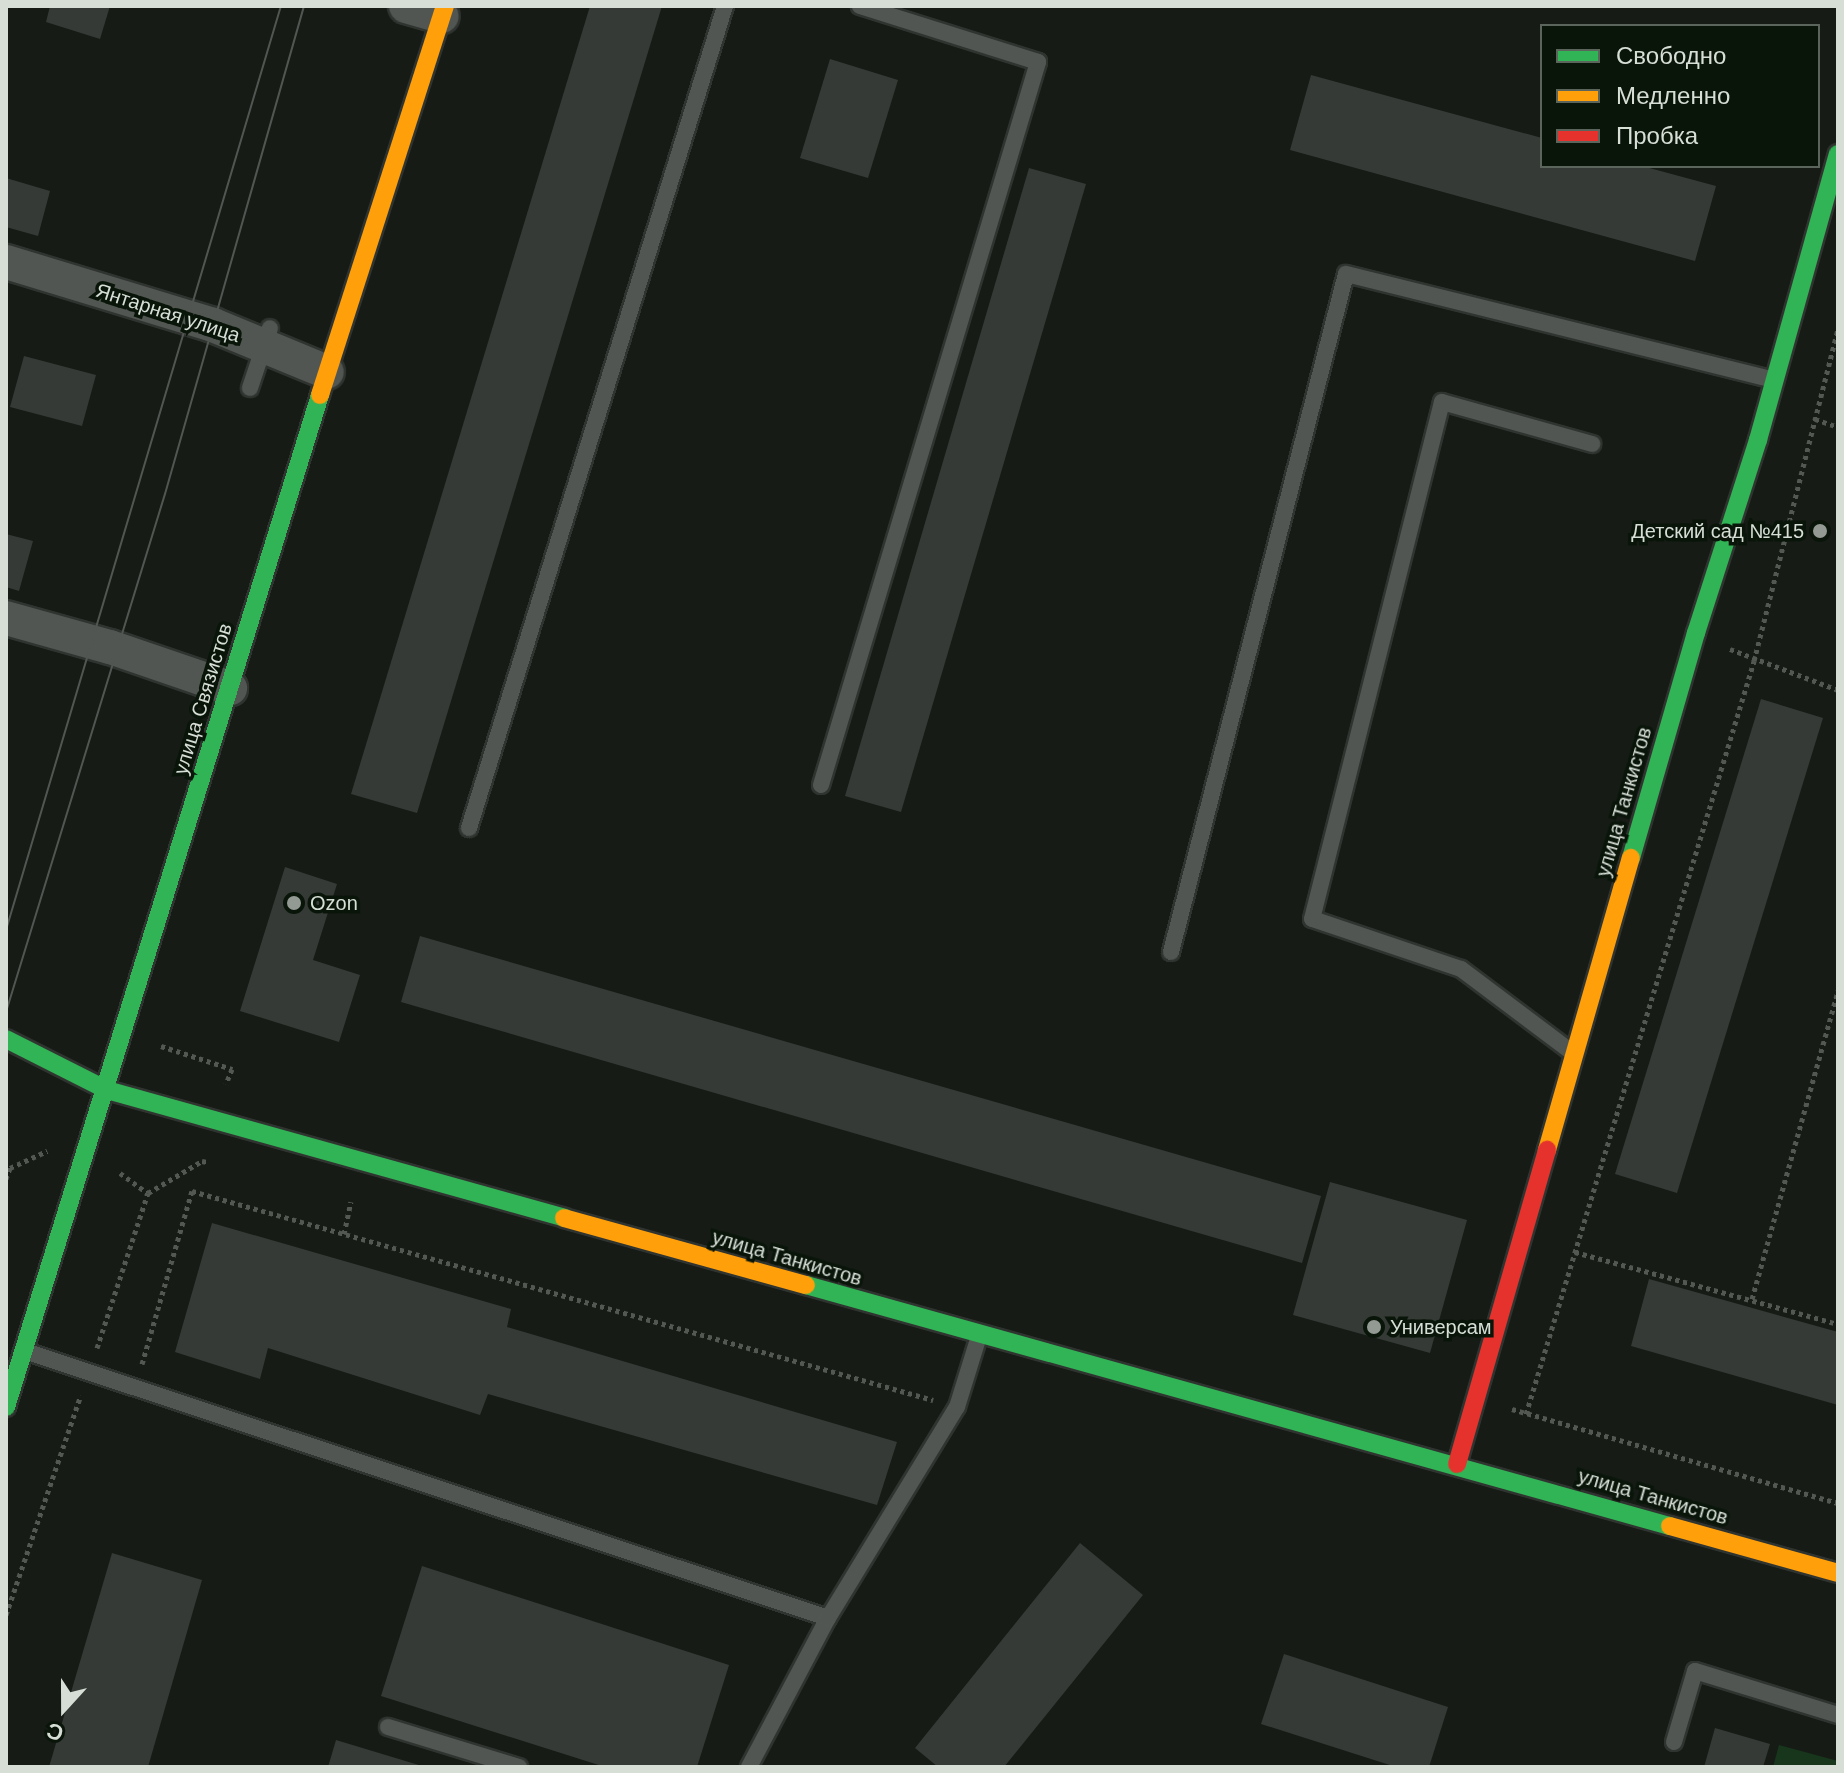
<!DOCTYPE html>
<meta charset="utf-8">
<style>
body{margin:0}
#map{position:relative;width:1844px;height:1773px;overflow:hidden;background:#161b16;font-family:Helvetica,sans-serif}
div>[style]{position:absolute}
.green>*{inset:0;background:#18361b}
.building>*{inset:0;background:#353a36}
.path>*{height:5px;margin-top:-2.5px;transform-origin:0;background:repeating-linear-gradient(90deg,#535853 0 4px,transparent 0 8px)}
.roads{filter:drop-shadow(2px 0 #303430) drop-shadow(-2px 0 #303430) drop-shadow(0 2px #303430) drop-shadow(0 -2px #303430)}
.lane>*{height:16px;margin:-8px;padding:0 8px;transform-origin:8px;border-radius:8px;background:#525652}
.street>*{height:34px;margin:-17px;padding:0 17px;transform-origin:17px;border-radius:17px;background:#525652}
.fast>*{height:18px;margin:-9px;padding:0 9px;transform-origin:9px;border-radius:9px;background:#30b455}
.slow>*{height:18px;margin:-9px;padding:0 9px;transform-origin:9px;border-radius:9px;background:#ff9f0a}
.jam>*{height:18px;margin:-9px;padding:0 9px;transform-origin:9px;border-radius:9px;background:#e5322d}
.tram>*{height:2px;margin:-1px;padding:0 1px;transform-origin:1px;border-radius:1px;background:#525652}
.dots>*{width:22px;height:22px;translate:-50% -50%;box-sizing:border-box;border:4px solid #0a150a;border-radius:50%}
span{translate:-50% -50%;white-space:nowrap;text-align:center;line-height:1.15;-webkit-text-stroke:7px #0a150a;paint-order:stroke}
.street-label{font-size:20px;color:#d6ded6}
.poi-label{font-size:20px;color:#d6ded6}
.right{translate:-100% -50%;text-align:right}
.left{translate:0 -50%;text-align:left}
.frame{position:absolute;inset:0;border:8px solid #d6ded6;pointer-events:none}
.legend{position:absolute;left:1540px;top:24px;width:280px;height:144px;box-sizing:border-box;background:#0a150a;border:2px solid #5c655c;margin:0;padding:10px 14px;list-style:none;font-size:24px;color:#d6ded6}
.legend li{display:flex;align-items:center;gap:16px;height:40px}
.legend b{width:40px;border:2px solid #5c655c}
.north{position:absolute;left:24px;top:1669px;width:80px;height:80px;-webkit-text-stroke:6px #0a150a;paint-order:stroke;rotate:201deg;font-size:22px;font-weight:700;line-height:32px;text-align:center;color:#d6ded6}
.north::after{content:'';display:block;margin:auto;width:28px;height:36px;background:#d6ded6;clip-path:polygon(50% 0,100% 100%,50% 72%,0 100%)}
</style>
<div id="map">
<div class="green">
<i style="clip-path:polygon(1779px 1745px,1838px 1761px,1838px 1767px,1773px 1767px)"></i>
</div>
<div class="building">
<i style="clip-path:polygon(50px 6px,110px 6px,100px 39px,46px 22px)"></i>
<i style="clip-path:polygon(590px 6px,662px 6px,417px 813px,351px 794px)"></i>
<i style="clip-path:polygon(830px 59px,898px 80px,868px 178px,800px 158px)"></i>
<i style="clip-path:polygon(1311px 75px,1542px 138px,1542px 166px,1642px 166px,1716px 186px,1695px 261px,1290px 150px)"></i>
<i style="clip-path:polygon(1029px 168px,1086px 184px,901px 812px,845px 796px)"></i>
<i style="clip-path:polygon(6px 178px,50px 191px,38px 236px,6px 227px)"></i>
<i style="clip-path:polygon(24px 356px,96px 375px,82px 426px,10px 407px)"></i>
<i style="clip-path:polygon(6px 534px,33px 541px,19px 591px,6px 587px)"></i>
<i style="clip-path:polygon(1761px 699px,1823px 718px,1677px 1193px,1615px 1174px)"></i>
<i style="clip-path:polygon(285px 867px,337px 884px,313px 960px,360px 975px,339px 1042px,240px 1011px)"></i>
<i style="clip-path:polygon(420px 936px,1321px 1196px,1302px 1263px,401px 1002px)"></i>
<i style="clip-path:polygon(1330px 1182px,1467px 1220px,1430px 1353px,1293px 1315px)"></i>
<i style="clip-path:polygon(212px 1223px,511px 1309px,507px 1327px,897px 1442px,877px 1505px,488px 1394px,480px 1415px,268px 1348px,260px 1379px,175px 1352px)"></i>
<i style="clip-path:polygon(1649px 1279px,1838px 1332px,1838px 1405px,1631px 1346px)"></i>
<i style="clip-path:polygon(1080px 1543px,1143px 1595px,1004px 1767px,938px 1767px,915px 1748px)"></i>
<i style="clip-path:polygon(112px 1553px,202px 1580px,148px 1767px,49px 1767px)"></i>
<i style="clip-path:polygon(422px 1566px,729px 1665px,697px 1767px,605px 1767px,381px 1696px)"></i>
<i style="clip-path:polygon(1284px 1654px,1448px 1707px,1429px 1767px,1396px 1767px,1261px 1724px)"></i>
<i style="clip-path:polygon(1715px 1728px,1770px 1744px,1763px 1767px,1704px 1767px)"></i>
<i style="clip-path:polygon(336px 1740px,422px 1766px,422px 1767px,328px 1767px)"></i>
</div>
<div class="path">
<i style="left:1815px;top:419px;width:24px;rotate:19deg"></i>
<i style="left:1730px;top:649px;width:116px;rotate:20.8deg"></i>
<i style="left:161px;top:1046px;width:75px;rotate:17.9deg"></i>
<i style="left:232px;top:1069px;width:16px;rotate:112deg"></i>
<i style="left:120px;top:1173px;width:34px;rotate:36deg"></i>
<i style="left:6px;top:1179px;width:12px;rotate:-70deg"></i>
<i style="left:10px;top:1168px;width:41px;rotate:-24.7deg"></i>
<i style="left:344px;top:1234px;width:33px;rotate:-78deg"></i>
<i style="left:1575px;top:1252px;width:273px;rotate:15.3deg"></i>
<i style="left:1752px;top:1299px;width:321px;rotate:-74.4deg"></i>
<i style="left:97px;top:1348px;width:163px;rotate:-71.8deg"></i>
<i style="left:148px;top:1193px;width:63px;rotate:-30.7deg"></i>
<i style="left:202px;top:1161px;width:5px;rotate:11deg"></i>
<i style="left:142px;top:1364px;width:180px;rotate:-73.9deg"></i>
<i style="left:192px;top:1191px;width:770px;rotate:15.75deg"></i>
<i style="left:1512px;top:1409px;width:339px;rotate:16.1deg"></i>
<i style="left:1526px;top:1414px;width:787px;rotate:-73.15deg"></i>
<i style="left:1754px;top:661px;width:343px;rotate:-75.8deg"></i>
<i style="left:6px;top:1615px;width:232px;rotate:-71.2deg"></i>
</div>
<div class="roads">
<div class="lane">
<i style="left:250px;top:388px;width:63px;rotate:-71.6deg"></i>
<i style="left:821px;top:785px;width:755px;rotate:-73.29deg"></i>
<i style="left:1038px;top:62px;width:187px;rotate:-162.5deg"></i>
<i style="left:469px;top:828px;width:861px;rotate:-72.7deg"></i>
<i style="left:1171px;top:952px;width:700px;rotate:-75.53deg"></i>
<i style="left:1346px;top:274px;width:440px;rotate:13.9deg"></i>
<i style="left:1573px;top:1053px;width:140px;rotate:-143.1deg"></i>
<i style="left:1461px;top:969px;width:157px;rotate:-161.4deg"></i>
<i style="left:1312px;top:919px;width:533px;rotate:-75.89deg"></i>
<i style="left:1442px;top:402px;width:156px;rotate:15.6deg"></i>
<i style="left:25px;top:1351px;width:846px;rotate:18.39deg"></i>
<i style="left:388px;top:1727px;width:137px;rotate:17deg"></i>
<i style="left:1674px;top:1742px;width:74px;rotate:-73.5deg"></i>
<i style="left:1695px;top:1671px;width:150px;rotate:17.1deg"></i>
<i style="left:749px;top:1767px;width:169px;rotate:-62.1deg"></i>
<i style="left:828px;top:1618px;width:247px;rotate:-58.6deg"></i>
<i style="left:957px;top:1407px;width:74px;rotate:-72.8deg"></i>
</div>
<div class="street">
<i style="left:406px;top:6px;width:37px;rotate:16deg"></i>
<i style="left:6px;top:262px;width:216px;rotate:16.9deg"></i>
<i style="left:213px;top:325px;width:123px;rotate:22.4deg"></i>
<i style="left:6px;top:618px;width:108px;rotate:15.6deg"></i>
<i style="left:110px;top:647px;width:127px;rotate:18.9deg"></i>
</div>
<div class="fast">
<i style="left:1631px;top:858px;width:234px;rotate:-73.9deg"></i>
<i style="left:1696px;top:633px;width:203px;rotate:-72.2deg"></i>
<i style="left:1758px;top:440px;width:297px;rotate:-74.4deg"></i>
<i style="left:6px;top:1039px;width:113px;rotate:26.8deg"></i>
<i style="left:107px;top:1090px;width:475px;rotate:15.6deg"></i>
<i style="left:806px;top:1285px;width:897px;rotate:15.59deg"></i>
<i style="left:6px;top:1407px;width:1060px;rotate:-72.76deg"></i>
</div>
<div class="slow">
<i style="left:320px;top:395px;width:409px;rotate:-72.2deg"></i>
<i style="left:1547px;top:1150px;width:304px;rotate:-74deg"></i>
<i style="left:564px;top:1218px;width:251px;rotate:15.5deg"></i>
<i style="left:1670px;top:1526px;width:174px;rotate:15.6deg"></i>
</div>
<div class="jam">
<i style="left:1457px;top:1464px;width:327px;rotate:-74deg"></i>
</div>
</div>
<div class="tram">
<i style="left:6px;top:930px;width:964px;rotate:-73.43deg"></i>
<i style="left:6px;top:1012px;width:542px;rotate:-72.94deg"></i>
<i style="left:165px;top:494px;width:507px;rotate:-74.1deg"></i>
</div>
<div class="dots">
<i style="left:1820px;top:531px;background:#939a93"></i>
<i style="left:294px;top:903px;background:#939a93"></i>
<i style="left:1374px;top:1327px;background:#939a93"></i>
</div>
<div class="street-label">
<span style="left:168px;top:313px;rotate:18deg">Янтарная улица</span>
<span style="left:203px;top:699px;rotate:-73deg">улица Связистов</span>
<span style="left:1624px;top:802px;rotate:-74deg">улица Танкистов</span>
<span style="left:787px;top:1258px;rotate:16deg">улица Танкистов</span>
<span style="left:1653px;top:1497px;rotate:16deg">улица Танкистов</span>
</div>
<div class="poi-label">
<span class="right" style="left:1804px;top:531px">Детский сад №415</span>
<span class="left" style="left:310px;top:903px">Ozon</span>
<span class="left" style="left:1390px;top:1327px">Универсам</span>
</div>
<div class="frame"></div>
<ul class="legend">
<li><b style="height:10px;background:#30b455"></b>Свободно</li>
<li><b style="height:10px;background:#ff9f0a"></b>Медленно</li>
<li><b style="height:10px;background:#e5322d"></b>Пробка</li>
</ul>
<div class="north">С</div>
</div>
